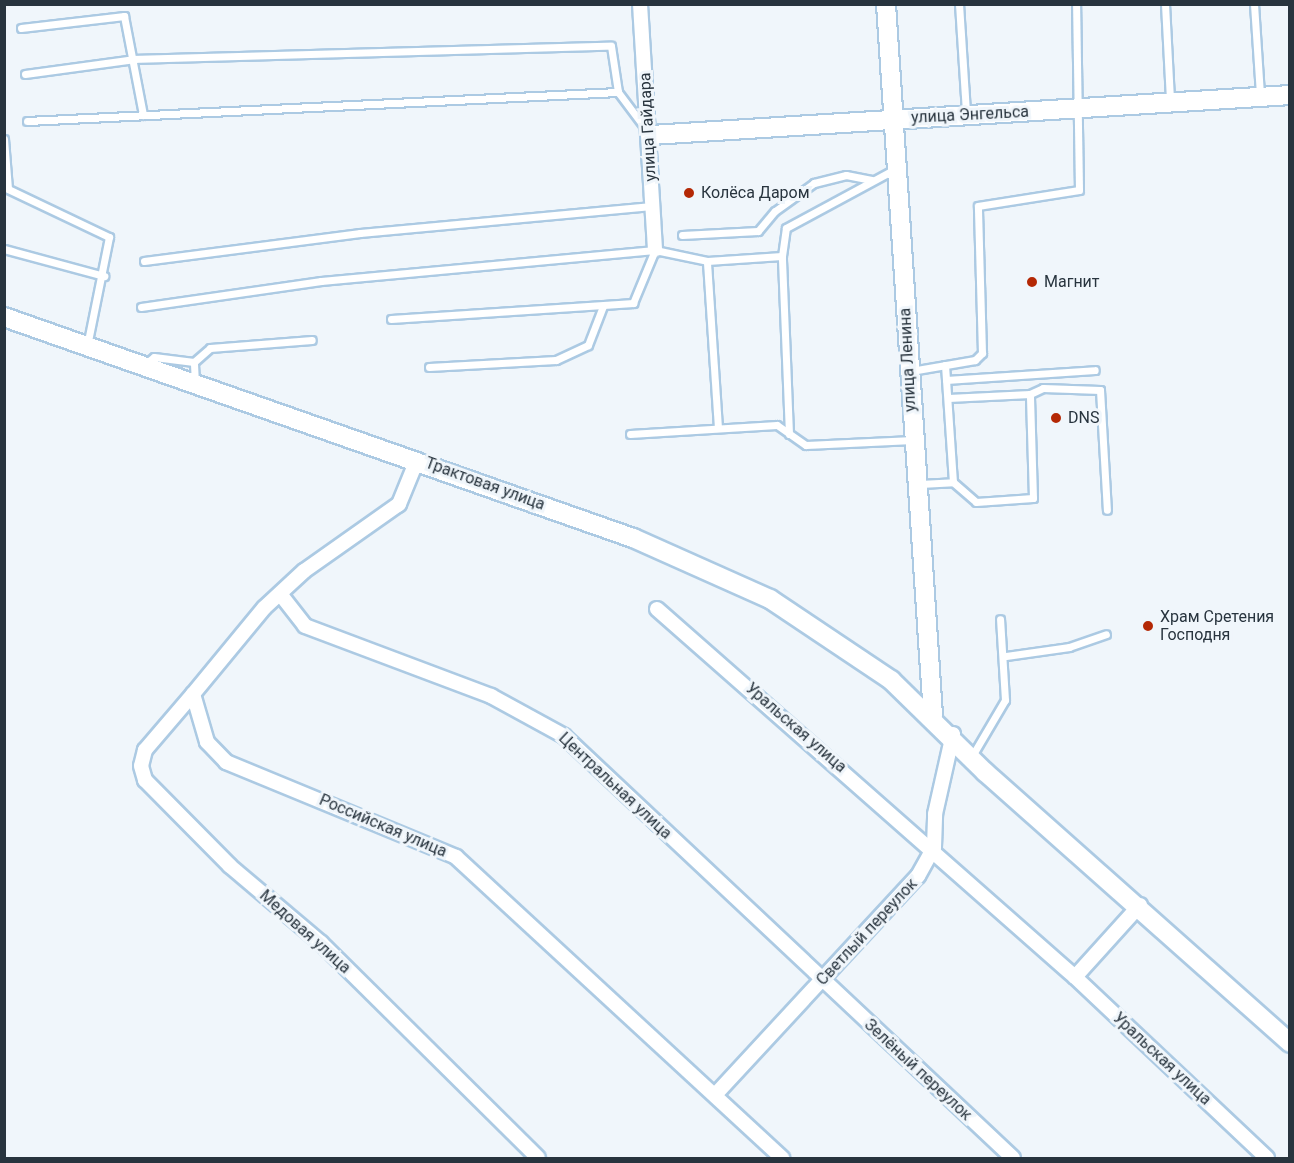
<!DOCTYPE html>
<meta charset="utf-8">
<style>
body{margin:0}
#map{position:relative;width:1294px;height:1163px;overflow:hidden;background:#f0f6fb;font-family:Roboto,sans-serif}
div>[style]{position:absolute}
.roads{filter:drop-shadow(2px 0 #accae3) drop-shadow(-2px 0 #accae3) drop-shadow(0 2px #accae3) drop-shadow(0 -2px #accae3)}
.lane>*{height:7px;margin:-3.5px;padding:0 3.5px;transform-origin:3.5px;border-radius:3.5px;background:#fff}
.street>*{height:14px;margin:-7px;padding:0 7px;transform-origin:7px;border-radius:7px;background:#fff}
.secondary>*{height:18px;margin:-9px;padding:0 9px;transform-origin:9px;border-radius:9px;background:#fff}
.dots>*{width:16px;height:16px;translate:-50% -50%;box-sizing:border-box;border:3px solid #f0f6fb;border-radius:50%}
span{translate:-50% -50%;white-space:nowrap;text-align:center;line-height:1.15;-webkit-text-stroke:6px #f0f6fb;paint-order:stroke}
.street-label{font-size:16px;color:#28343e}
.poi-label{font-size:16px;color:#28343e}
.left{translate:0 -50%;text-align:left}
.frame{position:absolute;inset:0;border:6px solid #28343e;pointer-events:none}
</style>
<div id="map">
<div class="roads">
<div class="lane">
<i style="left:959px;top:4px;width:109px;rotate:86.3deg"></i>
<i style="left:1165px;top:4px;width:97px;rotate:87deg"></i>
<i style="left:1254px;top:4px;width:91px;rotate:86.2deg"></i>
<i style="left:21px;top:28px;width:104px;rotate:-6.6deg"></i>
<i style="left:124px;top:16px;width:101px;rotate:79.1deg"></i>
<i style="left:25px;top:74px;width:111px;rotate:-7.8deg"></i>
<i style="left:135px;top:59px;width:476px;rotate:-1.6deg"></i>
<i style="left:611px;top:46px;width:47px;rotate:81.3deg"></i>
<i style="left:618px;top:92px;width:45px;rotate:53.1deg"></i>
<i style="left:27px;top:121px;width:592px;rotate:-2.81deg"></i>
<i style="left:4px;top:139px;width:50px;rotate:85.4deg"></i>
<i style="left:8px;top:189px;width:112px;rotate:25.4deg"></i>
<i style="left:109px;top:237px;width:111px;rotate:101.4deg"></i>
<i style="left:682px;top:235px;width:76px;rotate:-3deg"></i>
<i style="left:758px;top:231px;width:26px;rotate:-50deg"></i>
<i style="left:775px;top:211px;width:48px;rotate:-35.7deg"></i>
<i style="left:814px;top:183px;width:33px;rotate:-14deg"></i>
<i style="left:846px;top:175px;width:26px;rotate:11deg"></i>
<i style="left:4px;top:249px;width:104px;rotate:15.1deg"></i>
<i style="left:144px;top:261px;width:218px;rotate:-7.4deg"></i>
<i style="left:360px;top:233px;width:293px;rotate:-5.3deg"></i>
<i style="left:141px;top:307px;width:182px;rotate:-8.2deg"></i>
<i style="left:321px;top:281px;width:335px;rotate:-5.3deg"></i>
<i style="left:655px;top:250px;width:53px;rotate:11.9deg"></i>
<i style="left:391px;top:319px;width:243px;rotate:-3.8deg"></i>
<i style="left:633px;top:303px;width:57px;rotate:-67.5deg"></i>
<i style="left:145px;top:364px;width:11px;rotate:-38deg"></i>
<i style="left:154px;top:357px;width:40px;rotate:7.1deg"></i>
<i style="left:945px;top:365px;width:117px;rotate:86.1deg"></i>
<i style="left:953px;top:482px;width:30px;rotate:41deg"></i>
<i style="left:976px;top:502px;width:57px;rotate:-4deg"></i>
<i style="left:1033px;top:498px;width:104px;rotate:-91.7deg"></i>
<i style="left:1030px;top:394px;width:82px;rotate:177.2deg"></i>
<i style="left:429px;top:367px;width:127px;rotate:-3.2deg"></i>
<i style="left:556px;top:360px;width:35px;rotate:-25deg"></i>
<i style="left:588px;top:345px;width:40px;rotate:-69deg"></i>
<i style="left:911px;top:371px;width:65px;rotate:-9.8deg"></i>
<i style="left:975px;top:360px;width:10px;rotate:-45deg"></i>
<i style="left:982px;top:353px;width:147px;rotate:-91.6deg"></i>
<i style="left:978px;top:206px;width:102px;rotate:-9deg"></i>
<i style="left:1079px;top:190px;width:186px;rotate:-90.9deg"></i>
<i style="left:946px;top:380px;width:149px;rotate:-3.8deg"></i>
<i style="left:195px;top:383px;width:21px;rotate:-93deg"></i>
<i style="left:194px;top:362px;width:21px;rotate:-41deg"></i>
<i style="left:210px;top:348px;width:102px;rotate:-4.5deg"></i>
<i style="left:1030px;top:394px;width:14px;rotate:-25deg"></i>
<i style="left:1043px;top:388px;width:57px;rotate:2deg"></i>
<i style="left:1100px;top:390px;width:120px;rotate:86.7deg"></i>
<i style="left:718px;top:428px;width:167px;rotate:-93.8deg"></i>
<i style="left:707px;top:261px;width:75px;rotate:-3.8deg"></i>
<i style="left:630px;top:434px;width:147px;rotate:-3.5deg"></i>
<i style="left:777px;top:425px;width:35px;rotate:35deg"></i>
<i style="left:806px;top:445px;width:107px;rotate:-2.7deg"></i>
<i style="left:789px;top:434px;width:178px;rotate:-92.3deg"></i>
<i style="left:782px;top:256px;width:28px;rotate:-82deg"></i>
<i style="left:786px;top:228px;width:124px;rotate:-28.4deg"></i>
<i style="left:920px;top:484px;width:33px;rotate:-3deg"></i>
<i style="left:1006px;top:656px;width:64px;rotate:-8.1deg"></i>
<i style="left:1069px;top:647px;width:39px;rotate:-19deg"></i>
<i style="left:972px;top:756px;width:65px;rotate:-59.5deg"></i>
<i style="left:1005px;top:700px;width:81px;rotate:-93.5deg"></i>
</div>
<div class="street">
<i style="left:640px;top:4px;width:246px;rotate:86.5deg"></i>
<i style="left:417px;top:460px;width:48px;rotate:112.2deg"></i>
<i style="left:399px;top:504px;width:116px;rotate:144.8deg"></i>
<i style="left:304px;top:571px;width:54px;rotate:137.2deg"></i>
<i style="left:264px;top:608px;width:112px;rotate:129.5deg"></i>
<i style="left:193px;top:694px;width:50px;rotate:73.7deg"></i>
<i style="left:207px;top:742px;width:28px;rotate:46deg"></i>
<i style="left:226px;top:762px;width:249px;rotate:22.4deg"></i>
<i style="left:456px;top:857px;width:444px;rotate:42.7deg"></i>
<i style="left:281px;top:595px;width:39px;rotate:52deg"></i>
<i style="left:305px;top:626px;width:199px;rotate:20.6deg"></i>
<i style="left:491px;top:696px;width:83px;rotate:28.7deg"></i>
<i style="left:564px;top:736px;width:616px;rotate:43.22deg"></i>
<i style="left:657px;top:609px;width:557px;rotate:41.36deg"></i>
<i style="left:193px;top:694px;width:74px;rotate:130.6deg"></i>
<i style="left:145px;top:750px;width:16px;rotate:104deg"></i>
<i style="left:141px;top:766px;width:15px;rotate:74deg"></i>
<i style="left:145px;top:780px;width:121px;rotate:45.3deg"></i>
<i style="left:230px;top:866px;width:119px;rotate:40.2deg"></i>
<i style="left:321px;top:943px;width:305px;rotate:44.7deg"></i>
<i style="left:1140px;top:905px;width:97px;rotate:132.1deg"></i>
<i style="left:1075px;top:977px;width:264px;rotate:43.3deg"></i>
<i style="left:715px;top:1095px;width:299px;rotate:-47.2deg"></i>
<i style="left:918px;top:876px;width:33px;rotate:-61deg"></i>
<i style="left:934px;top:847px;width:33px;rotate:-88deg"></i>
<i style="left:935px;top:814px;width:82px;rotate:-77.3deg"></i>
</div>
<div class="secondary">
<i style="left:886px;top:4px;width:714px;rotate:86.22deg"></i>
<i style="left:651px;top:135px;width:640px;rotate:-3.58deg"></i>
<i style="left:4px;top:317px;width:667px;rotate:19.36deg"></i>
<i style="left:633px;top:538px;width:150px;rotate:24deg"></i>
<i style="left:770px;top:599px;width:146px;rotate:33.8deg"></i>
<i style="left:891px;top:680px;width:132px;rotate:44.4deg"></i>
<i style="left:985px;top:772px;width:408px;rotate:41.6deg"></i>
</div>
</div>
<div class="dots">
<i style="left:689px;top:193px;background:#b42805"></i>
<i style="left:1032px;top:282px;background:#b42805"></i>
<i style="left:1056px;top:418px;background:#b42805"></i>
<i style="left:1148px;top:626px;background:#b42805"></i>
</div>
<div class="street-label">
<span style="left:970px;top:115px;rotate:-3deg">улица Энгельса</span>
<span style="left:648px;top:127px;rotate:-93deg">улица Гайдара</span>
<span style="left:908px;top:360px;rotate:-93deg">улица Ленина</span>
<span style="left:485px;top:484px;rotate:20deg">Трактовая улица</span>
<span style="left:796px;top:728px;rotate:41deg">Уральская улица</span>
<span style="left:615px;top:786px;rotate:43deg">Центральная улица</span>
<span style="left:383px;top:826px;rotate:23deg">Российская улица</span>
<span style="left:305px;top:932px;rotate:42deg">Медовая улица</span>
<span style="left:867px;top:932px;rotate:-47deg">Светлый переулок</span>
<span style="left:1162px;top:1059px;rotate:43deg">Уральская улица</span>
<span style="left:918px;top:1070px;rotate:43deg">Зелёный переулок</span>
</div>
<div class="poi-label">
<span class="left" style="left:701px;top:193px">Колёса Даром</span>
<span class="left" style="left:1044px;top:282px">Магнит</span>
<span class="left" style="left:1068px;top:418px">DNS</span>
<span class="left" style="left:1160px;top:626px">Храм Сретения<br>Господня</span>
</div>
<div class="frame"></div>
</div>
